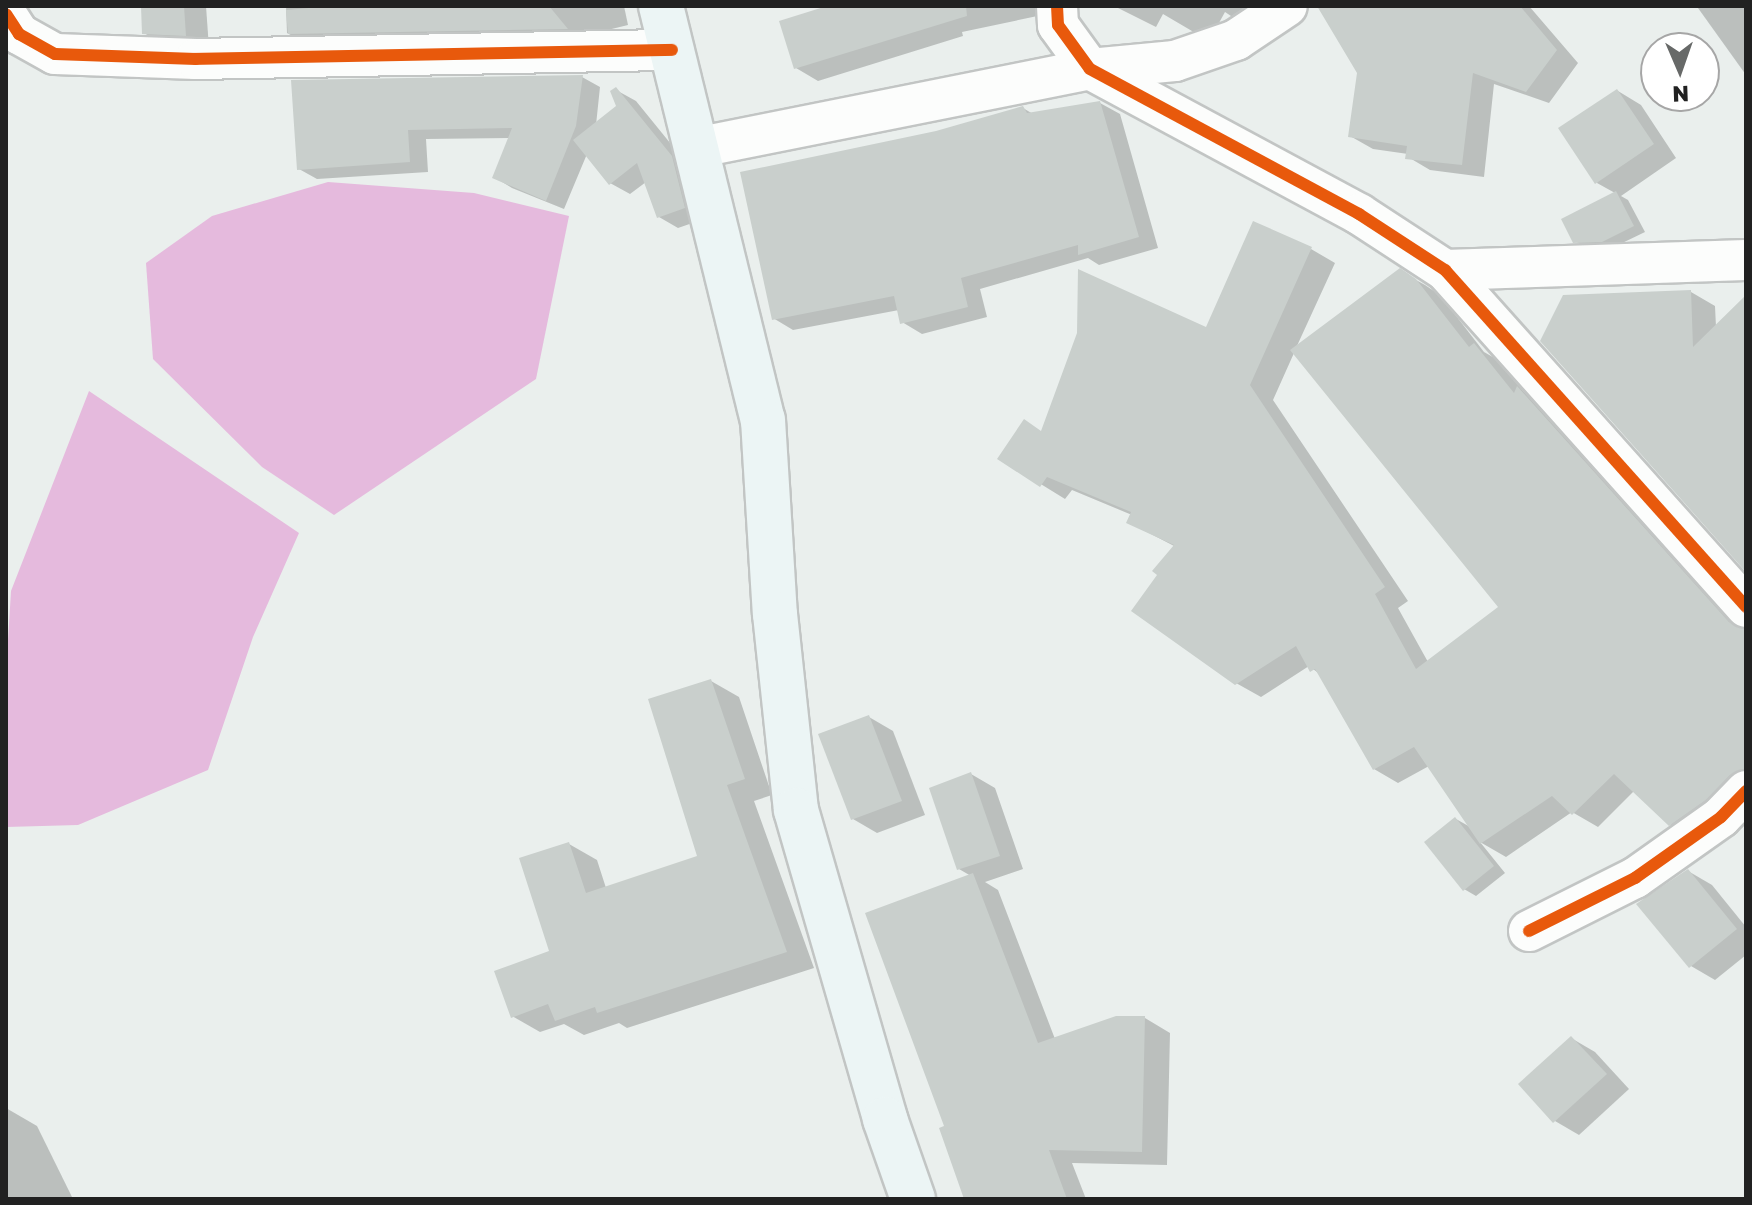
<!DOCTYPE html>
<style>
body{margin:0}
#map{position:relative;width:1752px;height:1205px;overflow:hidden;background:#eaefed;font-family:"Golos Text",sans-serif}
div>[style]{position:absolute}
.water>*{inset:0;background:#e5badd}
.shadow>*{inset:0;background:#0003}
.building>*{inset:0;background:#c9cfcc}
.roads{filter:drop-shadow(2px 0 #c2c5c4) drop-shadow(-2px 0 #c2c5c4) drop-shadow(0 2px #c2c5c4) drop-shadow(0 -2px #c2c5c4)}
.minor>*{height:40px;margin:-20px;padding:0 20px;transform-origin:20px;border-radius:20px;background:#fcfdfc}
.secondary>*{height:44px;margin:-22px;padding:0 22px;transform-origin:22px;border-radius:22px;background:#ecf5f5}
.cycleway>*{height:12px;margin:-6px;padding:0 6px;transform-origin:6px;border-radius:6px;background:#e8590c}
span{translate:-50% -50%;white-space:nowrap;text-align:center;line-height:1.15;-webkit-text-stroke:6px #fff;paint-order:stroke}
.frame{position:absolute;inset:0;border:8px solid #212121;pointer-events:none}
.north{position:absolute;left:1640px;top:32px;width:80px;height:80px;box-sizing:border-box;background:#fff;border:2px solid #a6a6a6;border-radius:50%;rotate:178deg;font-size:22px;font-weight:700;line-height:32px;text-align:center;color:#212121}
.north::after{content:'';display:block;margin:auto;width:28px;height:36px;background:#676968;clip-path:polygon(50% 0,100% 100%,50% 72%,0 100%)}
</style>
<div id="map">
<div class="water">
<i style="clip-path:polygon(328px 182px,474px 193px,569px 216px,536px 379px,334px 515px,262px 467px,153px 359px,146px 263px,212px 216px)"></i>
<i style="clip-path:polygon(89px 391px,299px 533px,253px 637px,208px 770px,78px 825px,6px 827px,6px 674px,11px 591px)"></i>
</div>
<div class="shadow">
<i style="clip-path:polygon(143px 6px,206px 6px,209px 48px,168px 47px,144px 33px)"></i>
<i style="clip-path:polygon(286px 6px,624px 6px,628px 25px,583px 36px,310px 46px,287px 33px)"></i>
<i style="clip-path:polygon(833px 6px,1051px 6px,1047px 14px,962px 32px,963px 36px,818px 81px,796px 68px)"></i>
<i style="clip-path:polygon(1114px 6px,1287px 6px,1249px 28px,1225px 12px,1209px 41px,1163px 14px,1156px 27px)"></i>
<i style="clip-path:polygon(1319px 6px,1529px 6px,1578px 63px,1549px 103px,1494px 84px,1484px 177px,1430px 170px,1408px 157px,1408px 154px,1373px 149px,1350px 136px,1360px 73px)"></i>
<i style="clip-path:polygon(1701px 6px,1746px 6px,1746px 75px,1698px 8px)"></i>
<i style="clip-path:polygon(582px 77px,600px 87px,596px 125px,618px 107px,616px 90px,636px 101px,692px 170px,704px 219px,678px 228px,659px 217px,646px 182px,630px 194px,610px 183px,587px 154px,564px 209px,512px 188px,494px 177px,511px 138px,426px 139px,428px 172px,317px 179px,299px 169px,293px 82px)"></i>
<i style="clip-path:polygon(1618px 91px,1641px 105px,1676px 158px,1621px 196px,1628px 200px,1645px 232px,1614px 247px,1587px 248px,1575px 241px,1615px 193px,1597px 183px)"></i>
<i style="clip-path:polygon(1100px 103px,1120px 114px,1158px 248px,1099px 265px,1088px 258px,980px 289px,987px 317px,922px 334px,902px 322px,899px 310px,793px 330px,773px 318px,937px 133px,1023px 108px,1033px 114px)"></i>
<i style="clip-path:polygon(evenodd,1311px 249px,1335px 263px,1296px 348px,1400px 271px,1425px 285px,1440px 295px,1484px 352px,1498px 360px,1524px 392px,1542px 402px,1746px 631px,1746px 797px,1694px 838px,1670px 824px,1634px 791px,1598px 827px,1572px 812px,1506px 857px,1480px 842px,1505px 873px,1476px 896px,1464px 889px,1456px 819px,1472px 828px,1429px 766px,1398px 783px,1374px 769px,1321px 675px,1309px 666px,1261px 697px,1236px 683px,1176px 547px,1128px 522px,1132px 515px,1072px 490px,1065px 499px,1000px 459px,1207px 330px,1311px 249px,1294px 353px,1501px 607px,1428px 662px,1398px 608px,1408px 601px,1273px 400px,1294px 353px)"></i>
<i style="clip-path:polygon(1691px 292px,1715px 306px,1716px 327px,1746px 296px,1746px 569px,1542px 341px)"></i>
<i style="clip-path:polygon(711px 681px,739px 697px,772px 795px,754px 801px,814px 968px,627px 1028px,619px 1023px,584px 1035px,564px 1024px,540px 1032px,512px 1016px,551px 952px,569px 844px,597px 860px,606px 888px,700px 858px)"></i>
<i style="clip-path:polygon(869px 717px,893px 731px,925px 815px,877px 833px,853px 819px)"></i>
<i style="clip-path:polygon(971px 774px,995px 788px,1023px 869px,985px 882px,998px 890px,1055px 1039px,1145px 1018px,1170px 1033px,1167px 1165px,1072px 1163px,1086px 1199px,966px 1199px,946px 1127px,971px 876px,959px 869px)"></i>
<i style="clip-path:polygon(1688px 871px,1712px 885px,1746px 927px,1746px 955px,1715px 980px,1691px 966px)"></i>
<i style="clip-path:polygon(1571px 1038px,1595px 1052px,1629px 1089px,1579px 1135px,1555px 1121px)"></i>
<i style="clip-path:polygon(6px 1108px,37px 1126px,73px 1199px,6px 1199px)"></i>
</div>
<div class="building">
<i style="clip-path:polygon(141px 6px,184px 6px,186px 36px,142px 34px)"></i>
<i style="clip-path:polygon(331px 6px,549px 6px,568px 29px,288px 34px,286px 10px)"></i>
<i style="clip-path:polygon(827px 6px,966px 6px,967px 16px,794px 69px,779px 21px)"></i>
<i style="clip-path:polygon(1317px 6px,1520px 6px,1557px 50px,1526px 92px,1473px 73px,1462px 165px,1405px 159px,1407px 146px,1348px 137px,1357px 73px)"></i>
<i style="clip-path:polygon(583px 75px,576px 126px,546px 201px,492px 178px,512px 128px,408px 130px,410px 162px,297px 170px,291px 80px)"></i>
<i style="clip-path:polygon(616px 87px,672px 156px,685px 208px,657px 218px,637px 163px,609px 185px,573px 140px,616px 106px,610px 91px)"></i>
<i style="clip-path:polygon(1617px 89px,1654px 144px,1595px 184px,1558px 128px)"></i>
<i style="clip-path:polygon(1100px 101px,1139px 237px,1078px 255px,1078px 245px,961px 278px,968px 307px,900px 324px,894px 296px,772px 320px,740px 172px,936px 131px,1023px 106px,1027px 113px)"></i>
<i style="clip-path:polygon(1616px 191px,1634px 226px,1602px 242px,1573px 243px,1561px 219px)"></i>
<i style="clip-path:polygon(1253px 221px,1312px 247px,1250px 385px,1385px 587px,1375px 594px,1416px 669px,1498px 607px,1290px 350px,1400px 268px,1416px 279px,1469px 347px,1474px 343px,1514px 393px,1517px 386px,1729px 622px,1746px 629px,1746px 769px,1730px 775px,1706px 800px,1669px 826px,1614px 774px,1572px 815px,1552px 796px,1480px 844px,1414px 747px,1373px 770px,1315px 669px,1310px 672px,1296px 646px,1235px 685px,1131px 611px,1157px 575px,1152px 571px,1174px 545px,1126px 523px,1131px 512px,1047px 477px,1040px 487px,997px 459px,1024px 419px,1041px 431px,1077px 333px,1078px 269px,1206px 327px)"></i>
<i style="clip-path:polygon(1691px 290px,1693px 347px,1746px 295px,1746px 572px,1540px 341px,1563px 295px)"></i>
<i style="clip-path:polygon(711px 679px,745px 779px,727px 785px,787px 952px,597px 1013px,595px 1007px,555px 1021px,548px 1004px,511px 1018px,494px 971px,549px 951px,519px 858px,569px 842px,586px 893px,697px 856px,648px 699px)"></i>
<i style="clip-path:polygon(869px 715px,902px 801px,851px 820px,818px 734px)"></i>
<i style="clip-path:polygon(971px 772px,1000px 856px,957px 870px,929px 788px)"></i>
<i style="clip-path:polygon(1455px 817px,1494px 866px,1463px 891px,1424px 842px)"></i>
<i style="clip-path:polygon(1688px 869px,1737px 929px,1689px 968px,1636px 904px)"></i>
<i style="clip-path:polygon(973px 873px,1038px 1043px,1116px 1016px,1145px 1016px,1142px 1152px,1049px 1150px,1067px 1199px,964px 1199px,939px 1128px,944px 1126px,865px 913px)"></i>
<i style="clip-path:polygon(1571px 1036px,1607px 1074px,1553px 1123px,1518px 1084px)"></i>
</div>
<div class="roads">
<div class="minor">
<i style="left:1057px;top:6px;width:19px;rotate:87deg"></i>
<i style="left:1058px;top:25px;width:54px;rotate:54deg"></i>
<i style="left:1090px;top:69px;width:306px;rotate:28.3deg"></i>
<i style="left:1359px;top:214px;width:103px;rotate:33.1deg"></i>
<i style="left:1445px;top:270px;width:452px;rotate:48.2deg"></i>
<i style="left:6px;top:14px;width:24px;rotate:57deg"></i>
<i style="left:19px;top:34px;width:41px;rotate:29.1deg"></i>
<i style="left:55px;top:54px;width:141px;rotate:2deg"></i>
<i style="left:196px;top:59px;width:476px;rotate:-1.1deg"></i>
<i style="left:695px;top:148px;width:403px;rotate:-11.3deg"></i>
<i style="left:1090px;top:69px;width:85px;rotate:-5.4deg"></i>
<i style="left:1175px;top:61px;width:65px;rotate:-19deg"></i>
<i style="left:1236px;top:40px;width:61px;rotate:-33.7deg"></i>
<i style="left:1445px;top:270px;width:301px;rotate:-1.9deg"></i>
<i style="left:1529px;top:931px;width:119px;rotate:-26.6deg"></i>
<i style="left:1635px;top:878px;width:105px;rotate:-35.3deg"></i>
<i style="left:1721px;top:817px;width:36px;rotate:-46deg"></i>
</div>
<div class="secondary">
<i style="left:661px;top:6px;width:426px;rotate:76.2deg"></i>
<i style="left:763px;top:420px;width:194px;rotate:86.5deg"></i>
<i style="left:775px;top:614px;width:197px;rotate:83.9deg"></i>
<i style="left:796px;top:810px;width:322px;rotate:73.9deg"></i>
<i style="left:885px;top:1119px;width:85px;rotate:70.7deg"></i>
</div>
</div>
<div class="cycleway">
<i style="left:1057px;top:6px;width:19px;rotate:87deg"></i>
<i style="left:1058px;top:25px;width:54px;rotate:54deg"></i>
<i style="left:1090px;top:69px;width:306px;rotate:28.3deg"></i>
<i style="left:1359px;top:214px;width:103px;rotate:33.1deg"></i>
<i style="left:1445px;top:270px;width:452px;rotate:48.2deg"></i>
<i style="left:6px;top:14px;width:24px;rotate:57deg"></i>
<i style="left:19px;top:34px;width:41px;rotate:29.1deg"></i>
<i style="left:55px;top:54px;width:141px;rotate:2deg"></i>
<i style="left:196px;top:59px;width:476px;rotate:-1.1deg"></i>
<i style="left:1529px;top:931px;width:119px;rotate:-26.6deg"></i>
<i style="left:1635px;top:878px;width:105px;rotate:-35.3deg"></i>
<i style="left:1721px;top:817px;width:36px;rotate:-46deg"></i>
</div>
<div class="frame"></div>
<div class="north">N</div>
</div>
